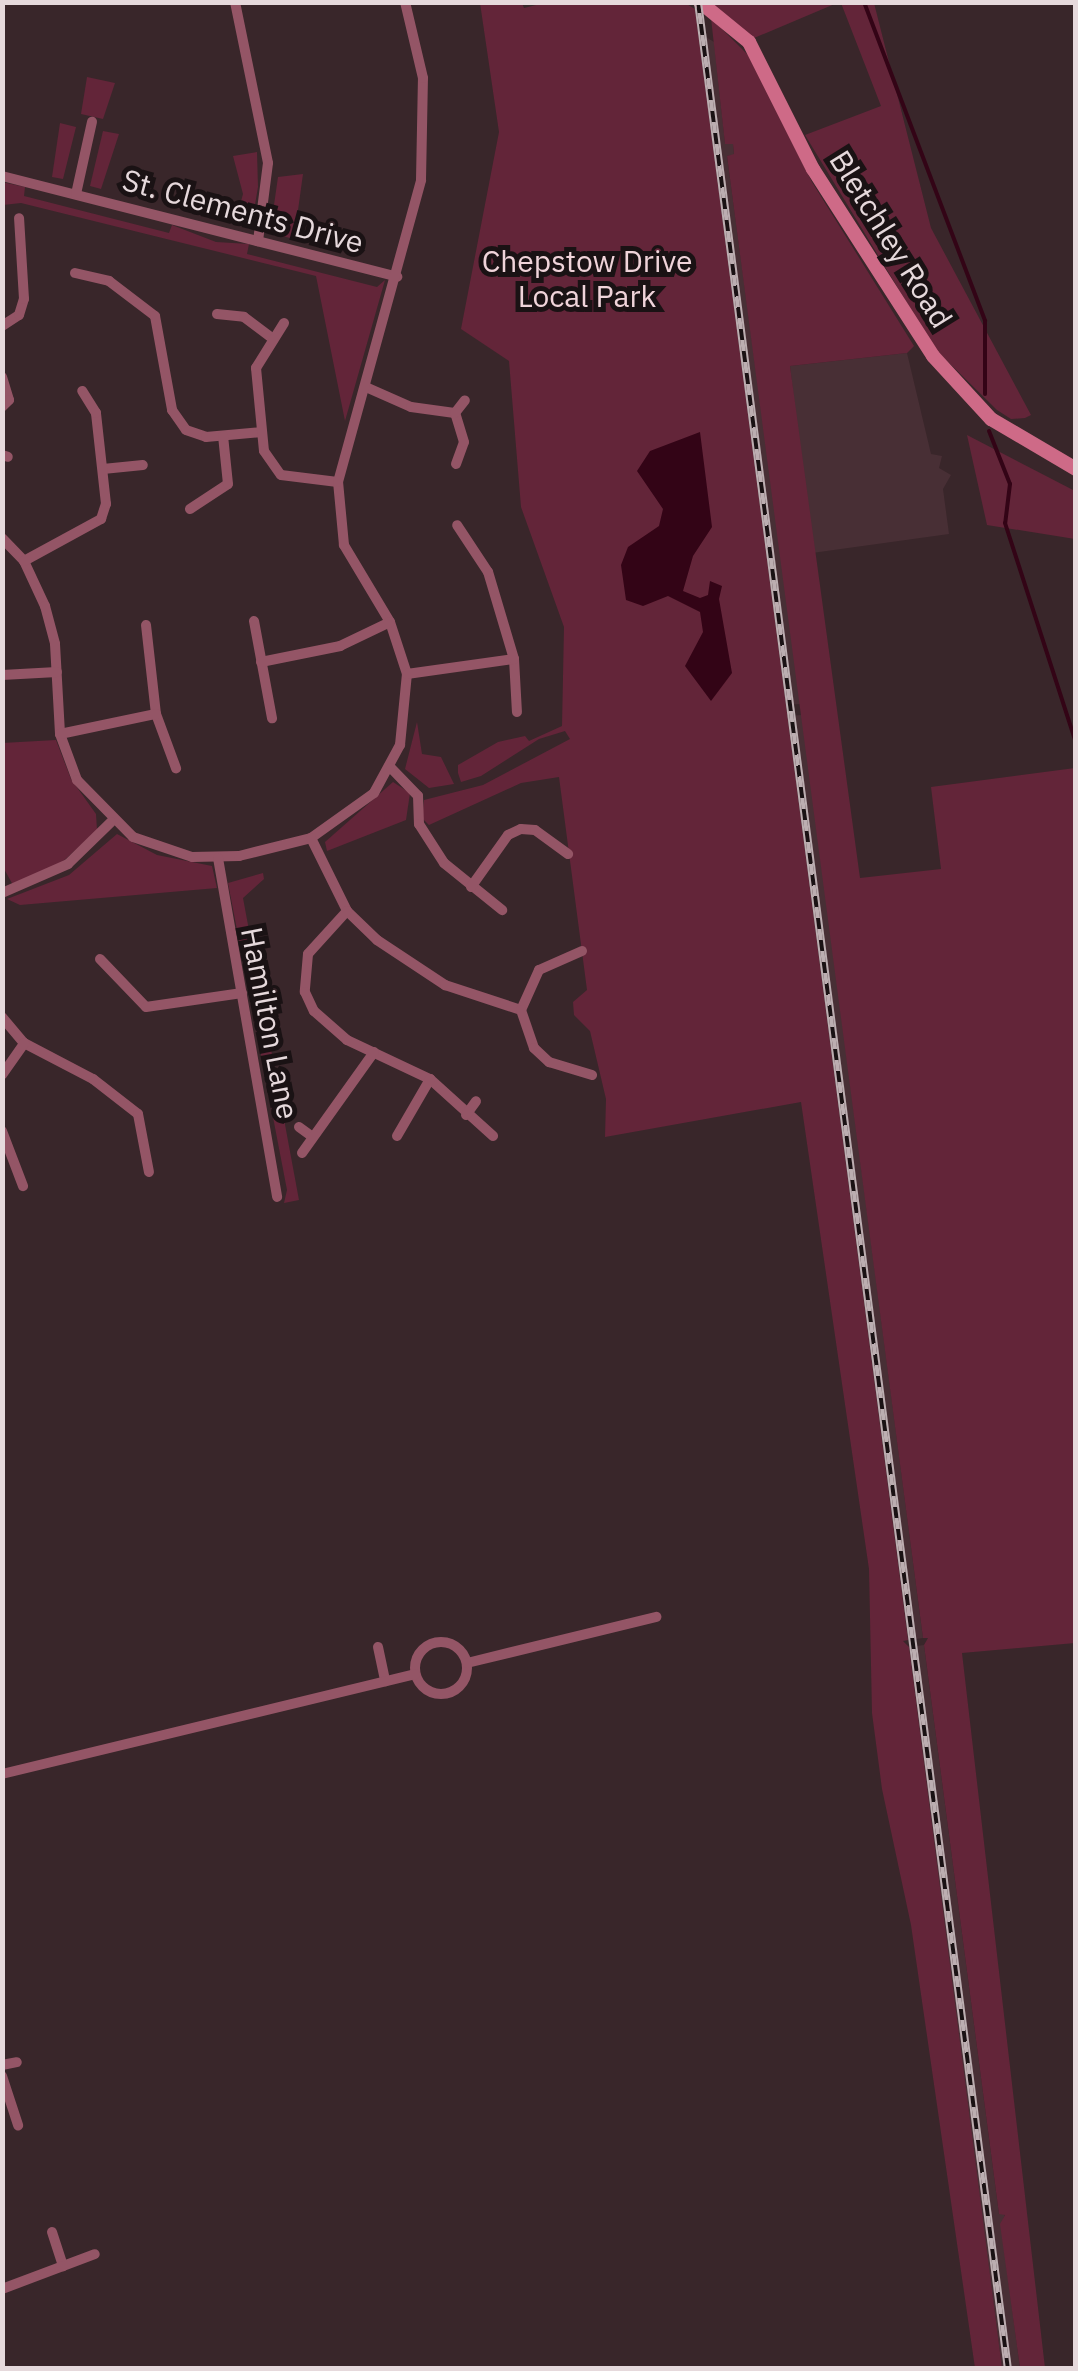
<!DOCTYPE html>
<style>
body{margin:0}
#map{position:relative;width:1078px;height:2371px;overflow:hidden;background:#39262a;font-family:"IBM Plex Sans",sans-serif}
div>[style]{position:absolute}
.built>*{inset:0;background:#482f35}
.green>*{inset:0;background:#632539}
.water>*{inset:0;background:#330416}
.stream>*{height:4px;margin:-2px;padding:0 2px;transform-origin:2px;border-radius:2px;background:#330416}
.street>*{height:10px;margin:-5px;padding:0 5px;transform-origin:5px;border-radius:5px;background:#945566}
.street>.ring{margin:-5px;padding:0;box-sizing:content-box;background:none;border:10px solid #945566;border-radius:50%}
.secondary>*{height:14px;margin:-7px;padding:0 7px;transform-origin:7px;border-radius:7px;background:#ce6a87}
.rail>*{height:8px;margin-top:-4px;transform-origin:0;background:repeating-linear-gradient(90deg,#1a1214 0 11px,#bcaeb1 0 22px);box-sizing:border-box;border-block:2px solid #bcaeb1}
span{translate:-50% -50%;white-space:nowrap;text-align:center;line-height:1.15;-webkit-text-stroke:10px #1a1214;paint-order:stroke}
.street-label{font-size:30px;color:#e6d9dc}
.park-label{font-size:30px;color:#f0d4da}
.frame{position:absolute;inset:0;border:5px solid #e6d9dc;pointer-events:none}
</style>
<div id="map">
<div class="built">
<i style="clip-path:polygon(698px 32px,714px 42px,725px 143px,733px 143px,734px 155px,727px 156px,801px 704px,785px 705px)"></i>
<i style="clip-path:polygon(907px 353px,931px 454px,942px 456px,939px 468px,951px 475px,943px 489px,949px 534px,812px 553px,790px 366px)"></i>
<i style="clip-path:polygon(802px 715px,923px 1638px,908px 1640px,786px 716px)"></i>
<i style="clip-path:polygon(924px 1645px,999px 2214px,1005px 2214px,1001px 2225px,1020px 2368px,1002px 2368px,982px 2218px,909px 1647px)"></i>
</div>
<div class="green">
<i style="clip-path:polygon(548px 2px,685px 3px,695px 9px,908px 1640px,903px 1641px,909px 1647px,1002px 2368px,975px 2368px,911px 1925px,882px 1789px,872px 1713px,869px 1569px,801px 1102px,605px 1137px,606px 1099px,590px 1031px,574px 1015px,573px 1002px,587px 990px,559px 777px,521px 783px,429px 825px,422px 818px,424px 800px,483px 785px,570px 739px,565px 731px,539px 739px,481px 776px,461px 782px,458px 773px,458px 765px,498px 742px,525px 736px,529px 741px,562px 726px,564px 627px,521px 507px,509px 361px,461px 329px,499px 132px,480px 3px,522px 3px,524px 8px)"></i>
<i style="clip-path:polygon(709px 3px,837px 3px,754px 38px)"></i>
<i style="clip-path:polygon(841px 3px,874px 3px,931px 228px,1031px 415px,1025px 418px,1011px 419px,997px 410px,935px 349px,805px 135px,881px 106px)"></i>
<i style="clip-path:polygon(711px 18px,748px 55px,812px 182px,914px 346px,907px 353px,790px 366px,860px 878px,941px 869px,931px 787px,1075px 768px,1075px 1643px,962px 1653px,1045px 2368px,1020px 2368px,1000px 2224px,1005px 2215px,999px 2214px,924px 1645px,928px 1638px,923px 1638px,727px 156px,734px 154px,733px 144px,725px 144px)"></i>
<i style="clip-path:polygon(87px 77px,115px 83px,103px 119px,81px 114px)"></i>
<i style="clip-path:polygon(60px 123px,76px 127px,63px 179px,52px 177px)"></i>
<i style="clip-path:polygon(103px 131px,119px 134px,101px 189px,90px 186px)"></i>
<i style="clip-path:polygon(257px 152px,258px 187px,251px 228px,235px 223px,243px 194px,233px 156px)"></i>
<i style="clip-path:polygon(303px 174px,294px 239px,270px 233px,278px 177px)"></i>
<i style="clip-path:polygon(2px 182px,25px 187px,24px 196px,169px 233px,172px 225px,216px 242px,249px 244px,247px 254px,377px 287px,385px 280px,345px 421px,316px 276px,21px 203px,3px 205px)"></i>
<i style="clip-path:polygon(967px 435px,1075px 491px,1075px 539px,987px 525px)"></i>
<i style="clip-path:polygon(417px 722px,422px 754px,441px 757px,454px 784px,429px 788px,405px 769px)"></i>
<i style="clip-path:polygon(56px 740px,71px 779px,96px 814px,97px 830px,58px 866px,13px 885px,3px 867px,2px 743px)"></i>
<i style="clip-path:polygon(393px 782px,410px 793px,406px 820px,327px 851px,325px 842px)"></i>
<i style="clip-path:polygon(117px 834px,157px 855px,212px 866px,217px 888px,20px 905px,7px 899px,69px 875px)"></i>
<i style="clip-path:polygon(263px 873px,264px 879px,243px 898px,299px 1200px,284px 1203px,287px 1190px,228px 883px)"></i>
</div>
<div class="water">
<i style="clip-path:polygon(700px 432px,712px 527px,693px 556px,683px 591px,700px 598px,708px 595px,710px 581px,722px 586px,719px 599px,732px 673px,711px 701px,685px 666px,703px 632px,700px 612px,668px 596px,643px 606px,626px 600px,621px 565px,628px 547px,659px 526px,663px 509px,637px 471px,650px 451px)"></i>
</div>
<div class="stream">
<i style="left:864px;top:2px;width:341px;rotate:69.2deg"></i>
<i style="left:985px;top:321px;width:73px;rotate:90deg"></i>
<i style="left:989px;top:431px;width:57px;rotate:68.4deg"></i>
<i style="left:1010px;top:484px;width:39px;rotate:97deg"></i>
<i style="left:1005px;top:523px;width:231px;rotate:72.1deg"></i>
</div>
<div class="street">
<i style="left:235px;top:2px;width:164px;rotate:78.4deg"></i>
<i style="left:268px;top:163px;width:79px;rotate:97.3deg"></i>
<i style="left:2px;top:176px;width:408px;rotate:14.3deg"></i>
<i style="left:76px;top:194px;width:74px;rotate:-77.5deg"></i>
<i style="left:75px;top:273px;width:35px;rotate:13deg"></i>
<i style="left:109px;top:281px;width:58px;rotate:37.3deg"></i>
<i style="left:155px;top:316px;width:96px;rotate:79.7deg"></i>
<i style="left:172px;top:410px;width:24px;rotate:55deg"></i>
<i style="left:186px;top:430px;width:21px;rotate:19deg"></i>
<i style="left:206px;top:437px;width:56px;rotate:-5.1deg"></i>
<i style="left:217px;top:314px;width:27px;rotate:6deg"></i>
<i style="left:244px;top:317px;width:35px;rotate:37deg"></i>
<i style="left:284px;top:323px;width:53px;rotate:121.9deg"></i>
<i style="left:256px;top:368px;width:83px;rotate:84.5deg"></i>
<i style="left:264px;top:451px;width:29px;rotate:55deg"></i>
<i style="left:281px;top:475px;width:57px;rotate:7deg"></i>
<i style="left:2px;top:326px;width:20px;rotate:-33deg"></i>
<i style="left:19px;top:315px;width:17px;rotate:-73deg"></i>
<i style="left:24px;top:299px;width:81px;rotate:-93.5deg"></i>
<i style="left:2px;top:377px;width:24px;rotate:73deg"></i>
<i style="left:9px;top:400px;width:10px;rotate:135deg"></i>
<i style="left:368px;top:388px;width:47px;rotate:23.8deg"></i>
<i style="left:411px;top:407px;width:44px;rotate:7.8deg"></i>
<i style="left:2px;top:455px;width:6px;rotate:18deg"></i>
<i style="left:456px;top:464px;width:23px;rotate:-70deg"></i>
<i style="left:464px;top:442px;width:30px;rotate:-107deg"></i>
<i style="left:455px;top:413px;width:16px;rotate:-52deg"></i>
<i style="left:103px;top:469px;width:40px;rotate:-5.7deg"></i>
<i style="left:190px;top:509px;width:45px;rotate:-33.3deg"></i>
<i style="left:228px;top:484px;width:48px;rotate:-95.9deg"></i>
<i style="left:2px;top:538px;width:32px;rotate:46deg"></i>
<i style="left:24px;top:561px;width:50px;rotate:65deg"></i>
<i style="left:45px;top:606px;width:39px;rotate:75deg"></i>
<i style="left:55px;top:644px;width:90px;rotate:86.8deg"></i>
<i style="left:60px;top:734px;width:49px;rotate:69.7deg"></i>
<i style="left:77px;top:780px;width:80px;rotate:45.5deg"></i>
<i style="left:133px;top:837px;width:62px;rotate:18.7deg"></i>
<i style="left:192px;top:857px;width:47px;rotate:-1.2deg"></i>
<i style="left:239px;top:856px;width:74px;rotate:-14deg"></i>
<i style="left:311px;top:838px;width:77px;rotate:-35.5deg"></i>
<i style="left:374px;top:793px;width:55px;rotate:-61.6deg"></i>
<i style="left:400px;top:745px;width:71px;rotate:-84.4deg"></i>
<i style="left:407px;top:674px;width:55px;rotate:-108.1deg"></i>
<i style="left:390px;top:622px;width:90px;rotate:-120.9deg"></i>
<i style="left:344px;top:545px;width:63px;rotate:-95.4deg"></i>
<i style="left:338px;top:482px;width:313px;rotate:-74.6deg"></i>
<i style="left:421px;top:180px;width:102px;rotate:-88.9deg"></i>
<i style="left:423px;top:78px;width:78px;rotate:-103.3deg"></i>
<i style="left:24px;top:561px;width:88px;rotate:-28.6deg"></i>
<i style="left:101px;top:519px;width:16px;rotate:-72deg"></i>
<i style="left:106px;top:504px;width:92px;rotate:-96.3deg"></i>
<i style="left:96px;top:413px;width:26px;rotate:-122deg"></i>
<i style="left:254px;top:621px;width:99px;rotate:79.5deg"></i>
<i style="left:146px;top:625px;width:90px;rotate:83.6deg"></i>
<i style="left:156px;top:714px;width:58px;rotate:69.7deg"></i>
<i style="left:514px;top:659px;width:53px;rotate:86.8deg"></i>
<i style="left:261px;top:662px;width:81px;rotate:-11.4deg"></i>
<i style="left:340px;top:646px;width:55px;rotate:-25.6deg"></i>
<i style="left:407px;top:674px;width:108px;rotate:-8deg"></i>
<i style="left:514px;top:659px;width:91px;rotate:-106.6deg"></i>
<i style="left:488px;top:572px;width:56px;rotate:-123.4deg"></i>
<i style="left:2px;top:675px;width:55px;rotate:-3.1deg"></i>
<i style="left:60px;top:734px;width:98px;rotate:-11.8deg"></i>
<i style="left:391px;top:768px;width:39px;rotate:46deg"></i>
<i style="left:418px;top:796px;width:28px;rotate:88deg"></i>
<i style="left:419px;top:824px;width:46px;rotate:57.3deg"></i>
<i style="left:444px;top:863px;width:75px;rotate:39deg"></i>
<i style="left:311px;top:838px;width:81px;rotate:63.7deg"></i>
<i style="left:347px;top:911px;width:42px;rotate:44deg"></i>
<i style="left:377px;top:940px;width:82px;rotate:33.5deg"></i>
<i style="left:445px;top:985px;width:80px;rotate:18.2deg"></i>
<i style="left:218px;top:858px;width:344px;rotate:80.1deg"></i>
<i style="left:471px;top:887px;width:64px;rotate:-54.6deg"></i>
<i style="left:508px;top:835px;width:14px;rotate:-25deg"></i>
<i style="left:521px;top:829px;width:14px;rotate:4deg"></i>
<i style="left:535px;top:830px;width:41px;rotate:36deg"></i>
<i style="left:2px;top:893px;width:72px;rotate:-23.7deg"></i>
<i style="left:68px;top:864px;width:60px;rotate:-44.3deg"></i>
<i style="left:347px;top:911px;width:58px;rotate:132.2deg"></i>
<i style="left:308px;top:954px;width:38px;rotate:95deg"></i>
<i style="left:305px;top:992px;width:21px;rotate:65deg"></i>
<i style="left:314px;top:1011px;width:44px;rotate:41.3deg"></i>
<i style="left:347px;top:1040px;width:92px;rotate:25.2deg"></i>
<i style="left:430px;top:1079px;width:85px;rotate:42.1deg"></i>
<i style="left:582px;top:951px;width:47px;rotate:156.2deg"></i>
<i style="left:539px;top:970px;width:44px;rotate:114.2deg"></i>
<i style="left:521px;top:1010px;width:40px;rotate:71.1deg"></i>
<i style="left:534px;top:1048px;width:21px;rotate:43deg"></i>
<i style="left:549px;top:1062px;width:45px;rotate:16.8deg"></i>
<i style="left:100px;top:959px;width:66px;rotate:46.2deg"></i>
<i style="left:146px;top:1007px;width:97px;rotate:-8.3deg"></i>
<i style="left:2px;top:1017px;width:34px;rotate:50deg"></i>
<i style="left:24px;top:1043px;width:78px;rotate:27.6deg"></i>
<i style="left:93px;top:1079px;width:57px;rotate:37.9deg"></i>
<i style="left:138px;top:1114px;width:59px;rotate:79.3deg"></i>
<i style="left:2px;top:1075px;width:39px;rotate:-55deg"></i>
<i style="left:466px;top:1115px;width:17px;rotate:-54deg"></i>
<i style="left:299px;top:1127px;width:17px;rotate:36deg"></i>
<i style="left:2px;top:1131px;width:59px;rotate:69.1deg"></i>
<i style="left:397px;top:1136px;width:66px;rotate:-59.9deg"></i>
<i style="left:302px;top:1153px;width:124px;rotate:-54.5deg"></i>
<i class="ring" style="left:415px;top:1642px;width:42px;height:42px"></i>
<i style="left:378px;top:1647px;width:35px;rotate:78deg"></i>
<i style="left:467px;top:1663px;width:195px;rotate:-13.7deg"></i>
<i style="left:2px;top:1774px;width:425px;rotate:-13.6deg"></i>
<i style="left:2px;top:2065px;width:15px;rotate:-11deg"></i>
<i style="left:2px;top:2076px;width:52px;rotate:71.9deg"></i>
<i style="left:52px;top:2232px;width:36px;rotate:72deg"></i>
<i style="left:2px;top:2289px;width:99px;rotate:-20.6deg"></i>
</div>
<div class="secondary">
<i style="left:700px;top:2px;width:63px;rotate:39.2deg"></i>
<i style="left:749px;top:42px;width:142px;rotate:63.3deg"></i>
<i style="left:813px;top:169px;width:222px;rotate:57.3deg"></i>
<i style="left:933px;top:356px;width:86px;rotate:47.4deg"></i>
<i style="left:991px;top:419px;width:99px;rotate:30.5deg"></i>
</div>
<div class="rail">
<i style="left:698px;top:2px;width:2386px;rotate:82.54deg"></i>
</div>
<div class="street-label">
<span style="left:243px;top:211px;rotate:15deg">St. Clements Drive</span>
<span style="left:891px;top:239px;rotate:58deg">Bletchley Road</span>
<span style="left:270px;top:1023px;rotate:79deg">Hamilton Lane</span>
</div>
<div class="park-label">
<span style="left:587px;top:278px">Chepstow Drive<br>Local Park</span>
</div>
<div class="frame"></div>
</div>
